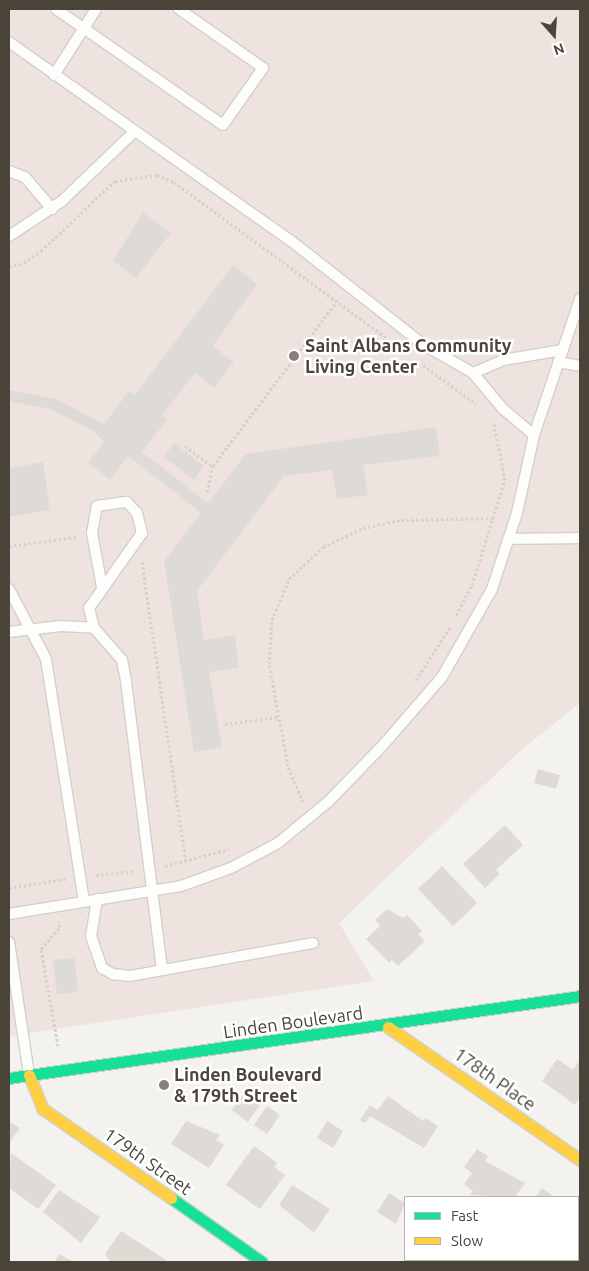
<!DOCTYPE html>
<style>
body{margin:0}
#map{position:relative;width:589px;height:1271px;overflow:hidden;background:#f4f2ee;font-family:Ubuntu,sans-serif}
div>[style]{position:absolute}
.medical>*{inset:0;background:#eee3df}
.building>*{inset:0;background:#dedbd6}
.path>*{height:3px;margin-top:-1.5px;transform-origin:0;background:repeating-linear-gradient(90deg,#d3d2cc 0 2.5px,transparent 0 5px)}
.roads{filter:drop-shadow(1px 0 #d2d0cb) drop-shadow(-1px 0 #d2d0cb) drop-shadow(0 1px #d2d0cb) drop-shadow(0 -1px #d2d0cb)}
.lane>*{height:10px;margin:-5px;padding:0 5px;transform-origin:5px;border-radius:5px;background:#fdfdfc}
.fast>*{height:11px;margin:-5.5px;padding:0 5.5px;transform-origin:5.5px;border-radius:5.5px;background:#16e098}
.slow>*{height:11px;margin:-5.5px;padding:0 5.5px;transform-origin:5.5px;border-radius:5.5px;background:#ffcf43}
.dots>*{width:14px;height:14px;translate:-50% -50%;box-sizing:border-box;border:2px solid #fff;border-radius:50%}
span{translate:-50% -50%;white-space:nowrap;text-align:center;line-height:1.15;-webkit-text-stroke:5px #fff;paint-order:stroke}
.poi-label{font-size:18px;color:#4b4439;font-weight:700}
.left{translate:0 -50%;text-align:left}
.street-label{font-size:18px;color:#4b4439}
.frame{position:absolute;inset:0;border:10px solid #4b4439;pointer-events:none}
.legend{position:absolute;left:404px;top:1196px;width:175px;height:65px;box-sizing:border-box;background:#fff;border:1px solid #b7b4b0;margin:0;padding:6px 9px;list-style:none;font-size:15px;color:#4b4439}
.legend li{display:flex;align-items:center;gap:10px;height:25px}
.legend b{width:25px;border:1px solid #b7b4b0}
.north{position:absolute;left:529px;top:10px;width:50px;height:50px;-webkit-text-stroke:4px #fff;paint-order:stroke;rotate:161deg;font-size:14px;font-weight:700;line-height:20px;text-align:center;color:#4b4439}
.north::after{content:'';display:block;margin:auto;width:18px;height:22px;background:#4b4439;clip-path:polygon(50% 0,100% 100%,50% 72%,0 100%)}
</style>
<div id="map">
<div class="medical">
<i style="clip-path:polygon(9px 9px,580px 9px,580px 703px,520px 751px,339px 923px,374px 981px,9px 1036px)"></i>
</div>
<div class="building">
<i style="clip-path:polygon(143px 212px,171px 233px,136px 278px,113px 261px)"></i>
<i style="clip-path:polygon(233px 265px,257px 284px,213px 346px,234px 362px,214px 388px,195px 373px,162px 415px,167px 420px,142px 452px,208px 503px,246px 454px,436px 427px,440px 456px,363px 465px,368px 495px,337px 499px,332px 470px,284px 476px,197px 591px,204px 640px,235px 635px,239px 668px,209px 672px,222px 747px,194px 752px,164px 561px,201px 513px,128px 456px,110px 480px,88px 463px,104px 442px,94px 431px,49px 409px,9px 401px,9px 390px,56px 399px,104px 424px,129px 391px,135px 395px)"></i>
<i style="clip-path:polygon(174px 443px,204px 466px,194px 480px,164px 457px)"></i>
<i style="clip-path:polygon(43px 462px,50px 510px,9px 517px,9px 468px)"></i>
<i style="clip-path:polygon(538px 769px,560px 775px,556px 789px,534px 783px)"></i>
<i style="clip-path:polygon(505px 825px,523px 845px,496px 870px,500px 874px,485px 888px,463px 864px)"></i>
<i style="clip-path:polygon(442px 866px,477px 903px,453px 926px,418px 889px)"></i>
<i style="clip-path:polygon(387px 909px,403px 918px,407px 915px,422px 931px,418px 934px,425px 941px,398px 966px,392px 960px,389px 963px,366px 939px,380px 926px,375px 920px)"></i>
<i style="clip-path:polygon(74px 958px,78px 992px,57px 994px,53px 960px)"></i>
<i style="clip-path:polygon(557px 1059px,573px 1070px,580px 1060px,580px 1097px,575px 1105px,542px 1081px)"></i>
<i style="clip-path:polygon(245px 1092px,261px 1103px,248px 1122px,232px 1110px)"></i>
<i style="clip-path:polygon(388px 1096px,423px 1121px,426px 1118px,438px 1126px,424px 1148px,370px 1116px,365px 1123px,360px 1120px,370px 1105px,378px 1110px)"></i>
<i style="clip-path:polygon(267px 1106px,280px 1115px,267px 1134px,254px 1125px)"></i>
<i style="clip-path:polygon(186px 1121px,220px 1135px,216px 1140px,224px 1145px,209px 1168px,171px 1144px)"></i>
<i style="clip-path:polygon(327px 1121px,343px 1131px,333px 1148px,317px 1138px)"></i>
<i style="clip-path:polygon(9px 1122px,20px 1128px,9px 1143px)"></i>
<i style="clip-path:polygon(254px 1146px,277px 1163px,274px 1167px,285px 1175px,260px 1209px,226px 1185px)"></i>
<i style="clip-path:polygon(477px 1149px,488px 1156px,485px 1161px,525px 1183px,515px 1197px,470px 1195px,473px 1191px,464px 1184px,472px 1173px,464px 1167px)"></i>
<i style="clip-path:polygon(11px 1153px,56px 1185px,38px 1209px,9px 1188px)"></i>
<i style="clip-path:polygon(292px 1185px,330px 1209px,314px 1233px,279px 1205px)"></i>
<i style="clip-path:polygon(542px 1188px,555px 1197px,536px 1197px)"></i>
<i style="clip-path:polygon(59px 1190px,100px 1217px,81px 1243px,43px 1212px)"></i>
<i style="clip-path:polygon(389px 1193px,405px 1203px,396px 1224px,377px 1212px)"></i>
<i style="clip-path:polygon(121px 1231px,166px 1260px,165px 1262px,110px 1262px,105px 1254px)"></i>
<i style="clip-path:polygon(580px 1232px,580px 1262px,578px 1260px)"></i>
<i style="clip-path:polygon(60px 1254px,73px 1262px,54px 1262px)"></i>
</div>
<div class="path">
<i style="left:9px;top:266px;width:15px;rotate:-11deg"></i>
<i style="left:24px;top:263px;width:21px;rotate:-35deg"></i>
<i style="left:41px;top:251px;width:102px;rotate:-43.4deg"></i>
<i style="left:115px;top:181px;width:42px;rotate:-8.1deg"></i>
<i style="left:157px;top:175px;width:18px;rotate:22deg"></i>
<i style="left:174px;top:182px;width:263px;rotate:36.3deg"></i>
<i style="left:423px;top:365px;width:66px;rotate:36.3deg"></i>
<i style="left:185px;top:446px;width:34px;rotate:36deg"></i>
<i style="left:207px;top:492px;width:27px;rotate:-77deg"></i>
<i style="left:213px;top:466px;width:205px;rotate:-53.1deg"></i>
<i style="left:9px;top:546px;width:69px;rotate:-7.5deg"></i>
<i style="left:142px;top:562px;width:304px;rotate:81.7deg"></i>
<i style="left:456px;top:615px;width:34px;rotate:-62deg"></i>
<i style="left:472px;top:585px;width:110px;rotate:-72.6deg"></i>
<i style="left:505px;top:480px;width:57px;rotate:-101.1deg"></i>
<i style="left:416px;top:680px;width:63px;rotate:-57.3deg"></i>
<i style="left:225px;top:724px;width:53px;rotate:-7.5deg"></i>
<i style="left:303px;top:802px;width:39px;rotate:-113deg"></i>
<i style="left:288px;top:766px;width:104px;rotate:-100.6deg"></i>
<i style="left:269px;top:664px;width:44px;rotate:-86.1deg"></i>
<i style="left:272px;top:620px;width:44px;rotate:-67.5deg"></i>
<i style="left:289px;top:579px;width:47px;rotate:-43.3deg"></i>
<i style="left:323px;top:547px;width:44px;rotate:-25.4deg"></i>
<i style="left:363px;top:528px;width:39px;rotate:-12deg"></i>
<i style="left:401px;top:520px;width:94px;rotate:-1.2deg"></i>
<i style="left:165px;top:866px;width:66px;rotate:-14.9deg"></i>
<i style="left:96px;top:875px;width:38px;rotate:-6deg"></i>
<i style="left:9px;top:888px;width:57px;rotate:-9.1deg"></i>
<i style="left:58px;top:1046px;width:98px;rotate:-99.9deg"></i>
<i style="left:41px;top:949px;width:29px;rotate:-49deg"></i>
<i style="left:60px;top:927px;width:6px;rotate:-108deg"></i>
</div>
<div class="roads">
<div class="lane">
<i style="left:56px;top:9px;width:203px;rotate:34.8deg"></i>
<i style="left:223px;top:125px;width:70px;rotate:-54.9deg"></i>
<i style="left:263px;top:68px;width:103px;rotate:-144.9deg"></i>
<i style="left:9px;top:42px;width:344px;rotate:35.2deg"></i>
<i style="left:290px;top:240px;width:170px;rotate:38.1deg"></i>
<i style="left:424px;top:345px;width:56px;rotate:29.7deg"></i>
<i style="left:473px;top:373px;width:47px;rotate:50.2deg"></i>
<i style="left:503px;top:409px;width:40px;rotate:40deg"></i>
<i style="left:54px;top:75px;width:78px;rotate:-57.5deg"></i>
<i style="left:9px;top:171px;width:17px;rotate:21deg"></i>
<i style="left:25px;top:177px;width:42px;rotate:49.8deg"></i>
<i style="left:9px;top:236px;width:64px;rotate:-33.4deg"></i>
<i style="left:62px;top:201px;width:98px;rotate:-43.8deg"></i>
<i style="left:558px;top:362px;width:22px;rotate:10deg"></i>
<i style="left:473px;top:373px;width:33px;rotate:-23deg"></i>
<i style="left:503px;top:360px;width:60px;rotate:-9.6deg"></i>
<i style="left:508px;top:539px;width:72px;rotate:-0.8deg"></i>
<i style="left:102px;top:587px;width:55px;rotate:-100.5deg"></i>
<i style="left:92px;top:533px;width:27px;rotate:-80deg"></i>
<i style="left:97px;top:506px;width:30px;rotate:-8deg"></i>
<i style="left:127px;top:502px;width:15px;rotate:48deg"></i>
<i style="left:137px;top:513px;width:21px;rotate:76deg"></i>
<i style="left:142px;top:533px;width:92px;rotate:125.2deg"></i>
<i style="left:89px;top:608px;width:21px;rotate:76deg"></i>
<i style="left:94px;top:628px;width:43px;rotate:48.8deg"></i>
<i style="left:122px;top:660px;width:21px;rotate:79deg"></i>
<i style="left:126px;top:681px;width:291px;rotate:82.9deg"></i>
<i style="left:9px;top:589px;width:79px;rotate:62.1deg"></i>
<i style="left:46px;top:659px;width:245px;rotate:81.1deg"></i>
<i style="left:9px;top:632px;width:52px;rotate:-6.6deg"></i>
<i style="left:61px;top:626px;width:33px;rotate:3deg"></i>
<i style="left:97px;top:899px;width:37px;rotate:99deg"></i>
<i style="left:91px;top:936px;width:34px;rotate:71deg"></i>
<i style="left:102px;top:968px;width:13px;rotate:29deg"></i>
<i style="left:113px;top:974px;width:17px;rotate:7deg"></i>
<i style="left:130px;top:976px;width:186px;rotate:-10.2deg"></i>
<i style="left:9px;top:914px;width:174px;rotate:-9.2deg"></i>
<i style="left:181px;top:886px;width:53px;rotate:-19.8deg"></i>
<i style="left:231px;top:868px;width:53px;rotate:-28deg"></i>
<i style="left:278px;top:843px;width:66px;rotate:-39.5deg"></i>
<i style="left:329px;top:801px;width:79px;rotate:-46deg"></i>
<i style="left:384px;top:744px;width:89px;rotate:-49.1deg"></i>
<i style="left:442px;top:677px;width:101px;rotate:-60.4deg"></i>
<i style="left:492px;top:589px;width:80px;rotate:-71.8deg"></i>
<i style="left:517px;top:513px;width:80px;rotate:-77.7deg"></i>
<i style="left:534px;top:435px;width:144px;rotate:-71.3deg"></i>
<i style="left:9px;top:942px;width:134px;rotate:81.4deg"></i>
</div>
<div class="fast">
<i style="left:9px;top:1078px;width:577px;rotate:-8.17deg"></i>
<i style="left:171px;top:1198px;width:111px;rotate:35.1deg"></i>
</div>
<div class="slow">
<i style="left:388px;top:1027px;width:234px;rotate:34.7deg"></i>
<i style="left:29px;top:1075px;width:37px;rotate:68deg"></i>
<i style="left:43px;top:1109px;width:156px;rotate:34.8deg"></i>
</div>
</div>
<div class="dots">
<i style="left:294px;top:356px;background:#868178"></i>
<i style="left:164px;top:1085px;background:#868178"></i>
</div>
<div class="poi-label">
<span class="left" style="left:305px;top:356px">Saint Albans Community<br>Living Center</span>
<span class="left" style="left:174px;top:1085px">Linden Boulevard<br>&amp; 179th Street</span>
</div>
<div class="street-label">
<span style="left:293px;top:1022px;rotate:-8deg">Linden Boulevard</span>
<span style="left:495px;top:1079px;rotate:35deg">178th Place</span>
<span style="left:148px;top:1161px;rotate:35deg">179th Street</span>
</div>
<div class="frame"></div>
<ul class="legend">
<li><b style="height:6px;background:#16e098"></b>Fast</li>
<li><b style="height:6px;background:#ffcf43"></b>Slow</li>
</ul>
<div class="north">N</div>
</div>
